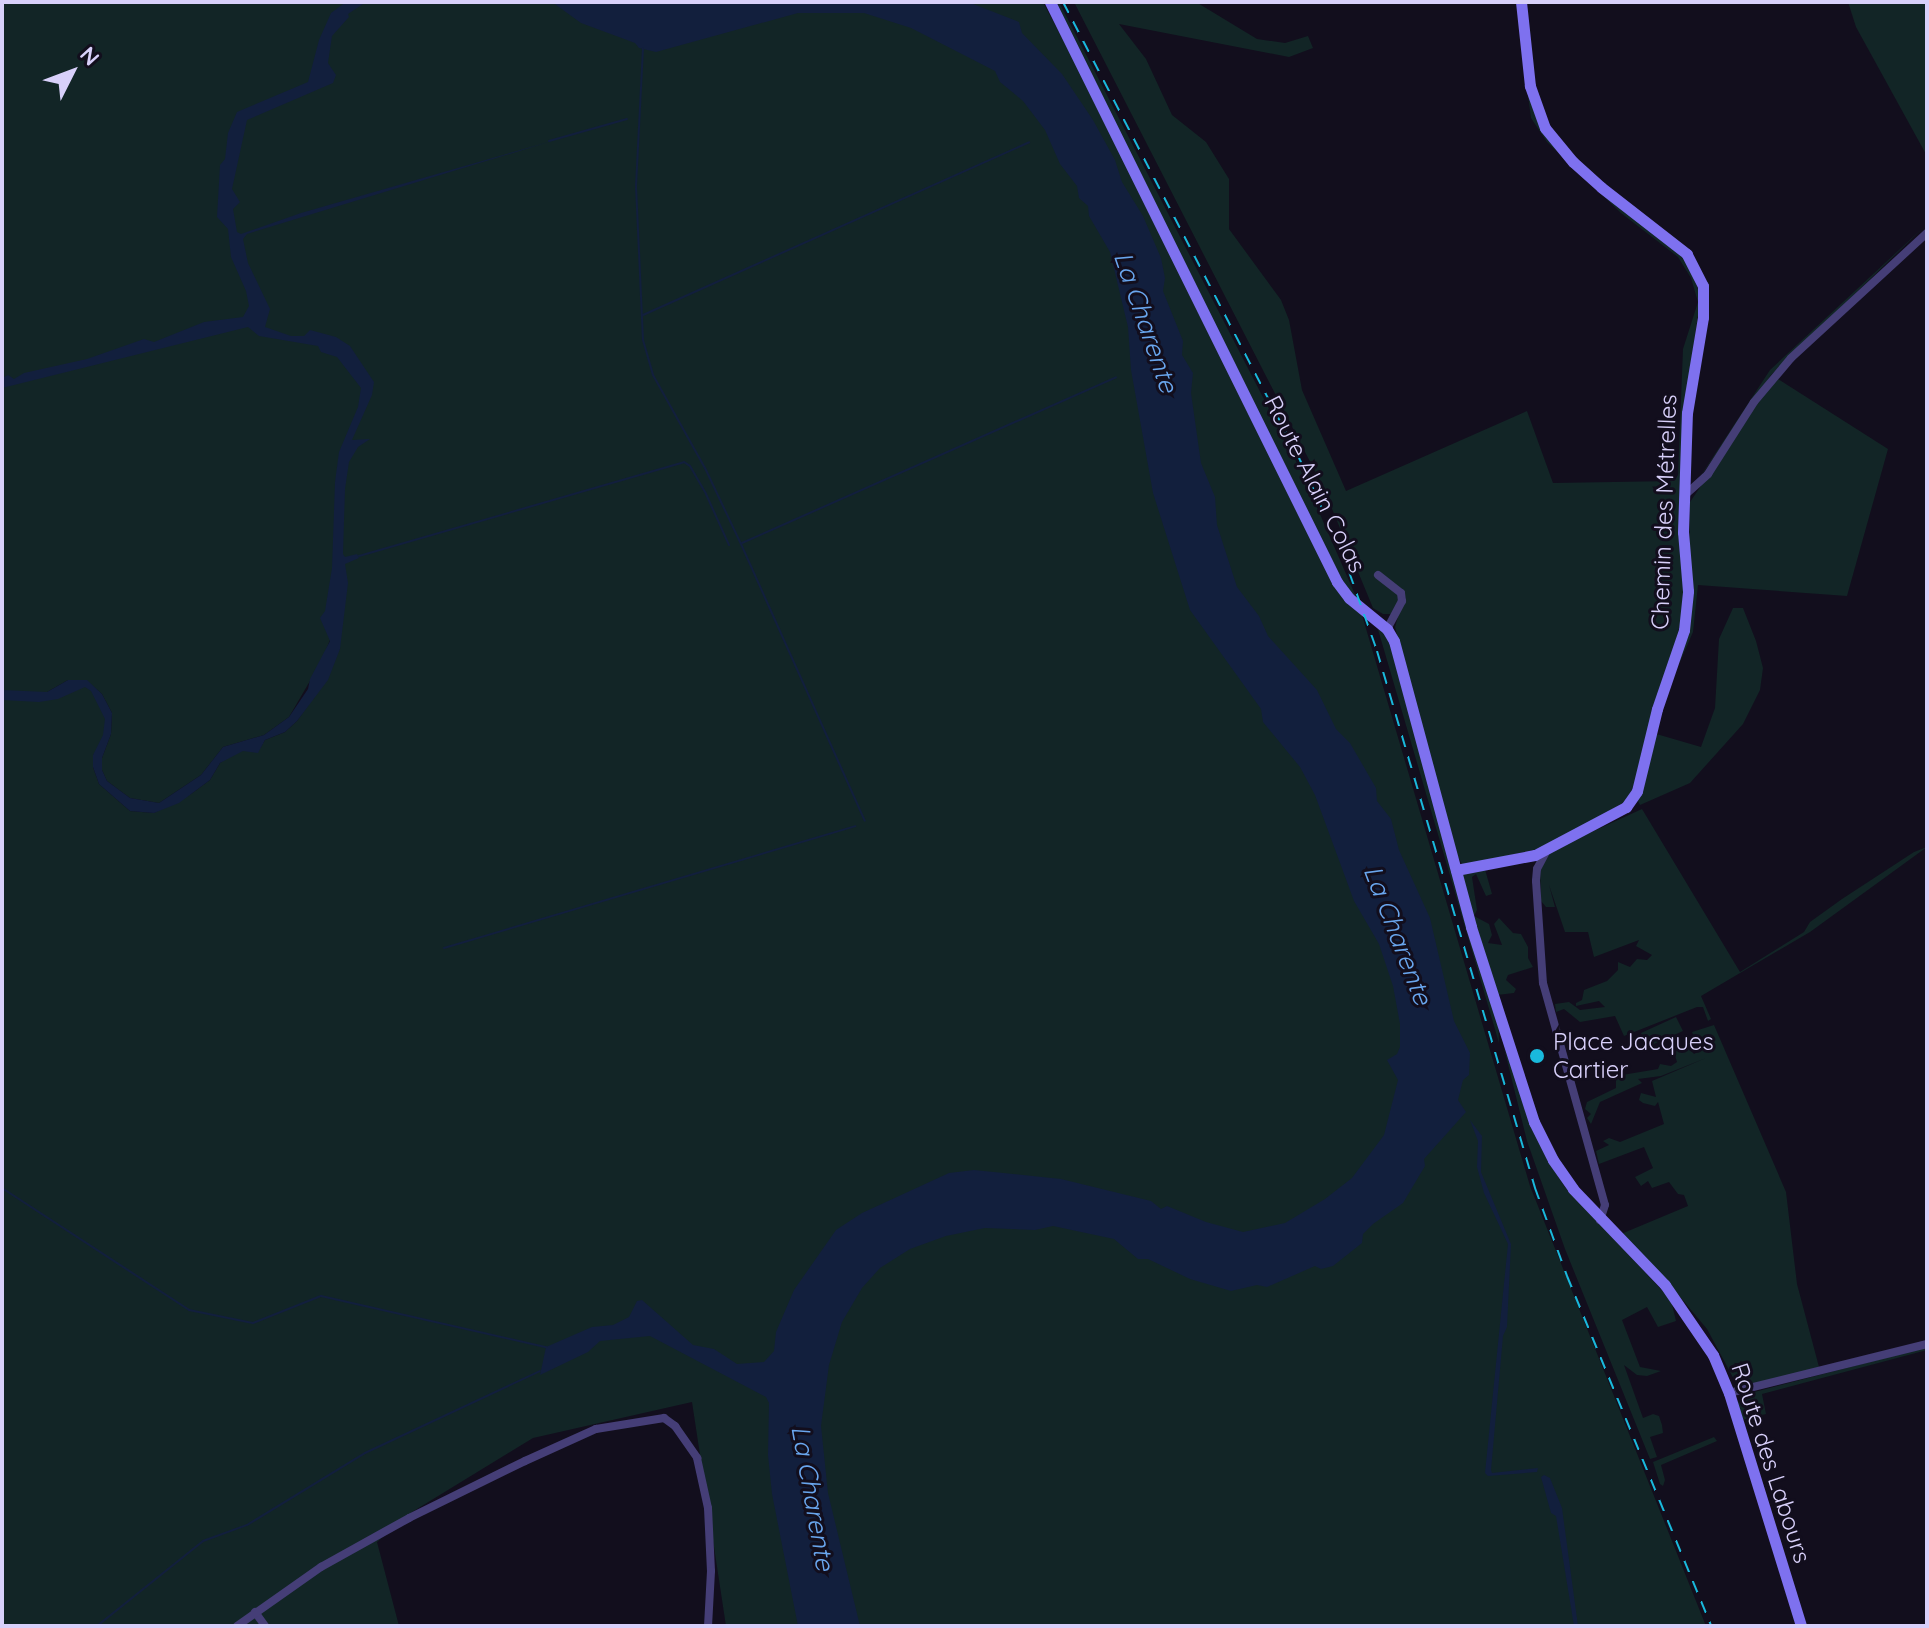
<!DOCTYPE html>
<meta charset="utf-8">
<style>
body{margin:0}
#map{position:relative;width:1929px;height:1628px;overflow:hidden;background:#120e1d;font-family:Quicksand,sans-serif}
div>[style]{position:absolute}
.green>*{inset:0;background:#122526}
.water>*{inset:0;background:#121f3d}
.stream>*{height:2px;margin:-1px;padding:0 1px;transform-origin:1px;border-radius:1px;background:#121f3d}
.street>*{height:8px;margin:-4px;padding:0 4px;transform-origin:4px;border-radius:4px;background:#453e77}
.secondary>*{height:11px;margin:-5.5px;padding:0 5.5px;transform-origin:5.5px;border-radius:5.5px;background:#7e71ef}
.rail>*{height:2px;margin-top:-1px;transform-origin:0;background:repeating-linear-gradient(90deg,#19b9dc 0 12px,transparent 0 22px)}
.dots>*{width:22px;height:22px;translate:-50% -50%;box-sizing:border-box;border:4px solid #120e1d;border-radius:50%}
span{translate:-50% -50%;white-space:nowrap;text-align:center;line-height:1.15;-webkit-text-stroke:6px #120e1d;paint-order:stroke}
.street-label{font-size:24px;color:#d8d0fa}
.poi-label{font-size:24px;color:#d8d0fa}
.left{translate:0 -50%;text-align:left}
.water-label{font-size:26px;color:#69a6ee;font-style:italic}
.frame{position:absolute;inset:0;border:4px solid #d8d0fa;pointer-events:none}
.north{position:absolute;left:32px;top:32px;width:80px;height:80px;-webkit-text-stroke:6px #120e1d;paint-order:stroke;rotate:48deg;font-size:22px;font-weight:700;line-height:32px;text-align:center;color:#d8d0fa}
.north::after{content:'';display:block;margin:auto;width:28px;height:36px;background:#d8d0fa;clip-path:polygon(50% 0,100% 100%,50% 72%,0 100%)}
</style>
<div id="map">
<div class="green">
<i style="clip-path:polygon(evenodd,2px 2px,1043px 2px,1139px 184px,1167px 248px,1172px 250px,1201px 316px,1232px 380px,1239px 383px,1238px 391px,1299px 514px,1307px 521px,1307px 529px,1335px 586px,1362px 615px,1530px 1186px,1706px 1626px,726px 1626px,692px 1402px,533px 1438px,412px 1512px,377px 1542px,399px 1626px,2px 1626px,2px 2px,340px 618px,340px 649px,330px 655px,324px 683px,297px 721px,285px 732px,265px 740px,259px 750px,239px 750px,220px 763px,210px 780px,191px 794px,154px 813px,130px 811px,99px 784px,93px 767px,93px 755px,101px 748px,106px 725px,105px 709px,91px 687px,73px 684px,51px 694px,9px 693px,47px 692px,68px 680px,87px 681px,102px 694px,112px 713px,111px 734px,102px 758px,102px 770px,107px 781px,130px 798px,159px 803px,201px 775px,223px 747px,264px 735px,289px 717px,321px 662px,330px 640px,330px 619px,340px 618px)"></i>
<i style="clip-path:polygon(1056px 2px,1059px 2px,1302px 473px,1357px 599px,1343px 584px)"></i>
<i style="clip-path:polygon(1074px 2px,1196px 2px,1257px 39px,1285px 43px,1308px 36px,1313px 48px,1289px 57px,1119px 24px,1146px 59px,1172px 115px,1206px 142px,1229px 179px,1229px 229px,1281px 300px,1289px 320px,1302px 390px,1346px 491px,1527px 411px,1553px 483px,1674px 481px,1678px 475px,1683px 349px,1698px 302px,1691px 278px,1678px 257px,1621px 213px,1547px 142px,1531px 118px,1526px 81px,1543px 131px,1684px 255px,1701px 296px,1692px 355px,1683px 614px,1638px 778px,1628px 800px,1546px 847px,1463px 866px,1457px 855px,1395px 627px,1399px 614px,1383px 614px,1373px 608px,1323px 487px)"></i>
<i style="clip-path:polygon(1848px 2px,1927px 2px,1927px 156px,1856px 27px)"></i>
<i style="clip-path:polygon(1927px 224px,1771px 375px,1696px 483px,1770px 370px)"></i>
<i style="clip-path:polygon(1775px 377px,1888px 449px,1847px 596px,1698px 585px,1693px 632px,1679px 664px,1688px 631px,1690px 502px)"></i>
<i style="clip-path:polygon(1733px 608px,1743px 608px,1756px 641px,1763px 668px,1760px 690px,1743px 724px,1690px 783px,1640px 805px,1638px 801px,1653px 733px,1701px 747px,1715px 708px,1719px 639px)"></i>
<i style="clip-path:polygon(1377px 626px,1388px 638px,1461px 876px,1465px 871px,1484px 866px,1492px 894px,1486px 896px,1476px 874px,1472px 877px,1477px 910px,1474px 916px,1489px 924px,1492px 935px,1488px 943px,1502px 945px,1494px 924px,1499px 918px,1513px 933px,1521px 934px,1528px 947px,1528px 958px,1533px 967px,1508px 975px,1506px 980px,1516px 989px,1514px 993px,1497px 995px,1499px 1043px)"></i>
<i style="clip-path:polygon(1642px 809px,1740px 972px,1804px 932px,1810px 922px,1842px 899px,1914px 852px,1927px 847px,1810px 932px,1701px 996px,1711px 1019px,1708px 1021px,1703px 1007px,1697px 1007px,1624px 1036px,1615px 1016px,1580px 1022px,1564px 1009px,1556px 1012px,1555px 1004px,1569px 1002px,1580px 1010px,1605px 1007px,1599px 1001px,1576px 1006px,1576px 1003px,1582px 1000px,1584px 990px,1607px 981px,1618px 970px,1618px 962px,1630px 967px,1637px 959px,1647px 960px,1652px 955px,1636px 946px,1639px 940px,1594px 957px,1588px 932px,1565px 932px,1549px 885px,1555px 907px,1546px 907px,1541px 901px,1540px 869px,1552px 850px)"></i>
<i style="clip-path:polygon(1676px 1017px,1683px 1031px,1647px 1047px,1641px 1033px)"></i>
<i style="clip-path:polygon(1714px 1025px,1786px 1192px,1797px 1284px,1819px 1367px,1746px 1386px,1737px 1385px,1707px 1329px,1655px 1267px,1621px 1234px,1688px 1206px,1684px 1195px,1678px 1194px,1669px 1182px,1652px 1188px,1648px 1181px,1641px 1186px,1635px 1177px,1653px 1168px,1644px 1147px,1599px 1164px,1596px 1151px,1609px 1145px,1603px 1141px,1609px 1138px,1620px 1142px,1664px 1124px,1658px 1102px,1655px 1106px,1643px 1103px,1639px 1100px,1641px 1093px,1656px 1097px,1652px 1081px,1706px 1058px,1661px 1076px,1638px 1079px,1642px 1083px,1600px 1102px,1591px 1124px,1587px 1118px,1591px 1114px,1585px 1109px,1587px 1102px,1616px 1088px,1616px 1076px,1658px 1069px,1660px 1064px,1671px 1066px,1677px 1062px,1674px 1052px,1686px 1045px,1694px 1054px,1699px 1051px,1692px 1032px)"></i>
<i style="clip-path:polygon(1504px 1048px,1548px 1161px,1565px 1187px,1671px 1300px,1676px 1321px,1658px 1327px,1647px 1307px,1622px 1320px,1640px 1367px,1661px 1371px,1647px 1376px,1637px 1375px,1624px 1365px,1643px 1418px,1653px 1414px,1659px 1416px,1662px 1425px,1663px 1433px,1650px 1437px,1657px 1457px,1650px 1459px,1565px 1249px,1527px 1141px)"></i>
<i style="clip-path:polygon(1927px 1347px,1927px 1350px,1762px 1394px,1766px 1414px,1742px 1420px,1737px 1404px,1743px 1395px)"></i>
<i style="clip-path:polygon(1714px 1437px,1717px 1441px,1661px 1465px,1665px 1480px,1663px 1486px,1660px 1484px,1653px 1462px)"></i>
</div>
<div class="water">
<i style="clip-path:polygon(346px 2px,366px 2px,348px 14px,349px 17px,332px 36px,328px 63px,336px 75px,333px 83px,247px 120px,232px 189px,240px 202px,233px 209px,237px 232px,241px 234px,301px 213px,552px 141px,247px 234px,243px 239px,248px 263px,270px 309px,265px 327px,291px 336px,304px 336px,310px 330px,336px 337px,350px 346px,374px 382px,372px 395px,352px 440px,370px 439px,358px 447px,349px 462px,345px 489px,343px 554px,345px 557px,357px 554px,359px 558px,345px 564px,348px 583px,340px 649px,328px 680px,297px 721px,285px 732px,265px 740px,258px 753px,243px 751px,220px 763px,210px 780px,179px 803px,154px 813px,130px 811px,99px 784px,93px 767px,93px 755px,103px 735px,105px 719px,91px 691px,85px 687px,58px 699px,39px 702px,2px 700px,2px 690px,47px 692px,68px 680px,87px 680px,102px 694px,112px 713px,111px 734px,102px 758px,102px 770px,107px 781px,130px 798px,159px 803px,201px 775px,223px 747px,264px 735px,289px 717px,308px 689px,310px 679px,330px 641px,320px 618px,325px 611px,332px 568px,335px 482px,339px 452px,358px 407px,361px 388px,337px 357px,321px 352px,318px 346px,259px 336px,248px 327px,2px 388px,2px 378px,8px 375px,14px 379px,24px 373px,87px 359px,144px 339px,154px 342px,204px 322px,243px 317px,249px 306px,246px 291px,231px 257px,228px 229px,217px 217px,220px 165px,225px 159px,228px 133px,237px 112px,308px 82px,319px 40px,331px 13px)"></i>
<i style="clip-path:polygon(552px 2px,968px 2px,1019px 22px,1022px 33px,1062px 74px,1093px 120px,1115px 160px,1122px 182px,1143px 216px,1161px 258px,1165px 278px,1163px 291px,1183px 341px,1182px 355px,1193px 373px,1191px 393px,1201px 463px,1215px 497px,1217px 525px,1237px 587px,1259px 616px,1268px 636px,1317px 690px,1336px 729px,1350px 743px,1376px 788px,1377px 801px,1391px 819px,1399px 850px,1430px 918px,1454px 1021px,1470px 1053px,1469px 1075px,1463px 1080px,1458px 1100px,1466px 1112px,1424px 1159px,1425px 1166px,1403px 1203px,1373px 1224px,1363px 1234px,1362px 1243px,1333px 1266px,1321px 1269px,1315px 1266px,1267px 1287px,1257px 1285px,1231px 1291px,1190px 1279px,1148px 1259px,1138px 1259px,1114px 1239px,1053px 1226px,1035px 1230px,985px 1228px,946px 1236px,910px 1249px,880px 1268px,862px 1288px,842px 1322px,829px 1365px,821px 1426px,828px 1493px,860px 1626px,798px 1626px,772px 1494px,768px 1455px,769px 1403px,766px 1397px,650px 1336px,600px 1341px,588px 1352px,540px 1375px,546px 1347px,592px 1327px,613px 1325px,629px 1317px,637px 1301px,642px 1300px,693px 1345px,714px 1349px,737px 1364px,764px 1362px,774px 1351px,776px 1332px,794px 1290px,836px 1230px,862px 1213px,949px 1173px,974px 1170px,1061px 1179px,1151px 1201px,1161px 1209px,1167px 1206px,1206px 1222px,1243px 1232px,1285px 1223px,1325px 1199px,1352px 1178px,1384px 1135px,1398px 1080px,1387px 1060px,1397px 1054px,1400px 1047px,1400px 1024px,1393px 986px,1379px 944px,1354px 901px,1315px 795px,1300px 767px,1263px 722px,1261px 709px,1190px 610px,1153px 493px,1131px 370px,1128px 327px,1110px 252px,1089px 216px,1088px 206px,1079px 198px,1077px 186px,1060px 164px,1045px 130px,1023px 101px,1000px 82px,995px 71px,911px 28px,864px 13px,798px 13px,656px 52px,639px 48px,635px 43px,581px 23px)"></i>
<i style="clip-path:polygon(1470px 1120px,1482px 1136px,1481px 1172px,1511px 1244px,1507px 1327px,1503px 1336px,1491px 1470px,1492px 1473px,1538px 1468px,1537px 1472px,1488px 1476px,1485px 1473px,1508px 1244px,1484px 1193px,1477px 1167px,1478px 1141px)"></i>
<i style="clip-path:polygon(1544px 1475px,1550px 1478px,1562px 1508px,1578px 1626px,1574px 1626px,1556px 1516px,1551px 1513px,1541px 1477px)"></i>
</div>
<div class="stream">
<i style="left:643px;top:48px;width:138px;rotate:92.9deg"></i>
<i style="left:636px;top:186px;width:154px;rotate:87.4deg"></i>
<i style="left:643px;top:340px;width:36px;rotate:74deg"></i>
<i style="left:653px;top:375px;width:107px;rotate:60.8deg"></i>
<i style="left:705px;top:468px;width:84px;rotate:64.7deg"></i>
<i style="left:741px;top:544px;width:303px;rotate:65.9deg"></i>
<i style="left:549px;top:141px;width:81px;rotate:-15.8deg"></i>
<i style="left:643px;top:315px;width:423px;rotate:-24.1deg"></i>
<i style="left:742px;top:543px;width:409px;rotate:-23.9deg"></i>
<i style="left:359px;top:556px;width:338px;rotate:-16.1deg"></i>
<i style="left:684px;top:462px;width:7px;rotate:34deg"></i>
<i style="left:690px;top:466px;width:32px;rotate:60deg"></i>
<i style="left:706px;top:494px;width:56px;rotate:65.7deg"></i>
<i style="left:444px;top:948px;width:429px;rotate:-16.5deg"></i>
<i style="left:2px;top:1188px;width:223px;rotate:33.1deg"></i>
<i style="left:189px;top:1310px;width:65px;rotate:11.5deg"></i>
<i style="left:253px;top:1323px;width:73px;rotate:-21.7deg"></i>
<i style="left:321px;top:1296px;width:231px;rotate:12.8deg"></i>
<i style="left:97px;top:1626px;width:136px;rotate:-38.7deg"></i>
<i style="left:203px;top:1541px;width:47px;rotate:-20deg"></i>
<i style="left:247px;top:1525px;width:138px;rotate:-31.4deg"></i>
<i style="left:365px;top:1453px;width:193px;rotate:-25.1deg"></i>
</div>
<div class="street">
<i style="left:1685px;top:495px;width:31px;rotate:-42deg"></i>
<i style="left:1708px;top:474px;width:85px;rotate:-57.4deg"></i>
<i style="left:1754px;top:402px;width:57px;rotate:-49.9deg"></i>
<i style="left:1791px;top:358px;width:185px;rotate:-42.6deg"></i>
<i style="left:1378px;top:575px;width:29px;rotate:38deg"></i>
<i style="left:1401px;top:593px;width:8px;rotate:83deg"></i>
<i style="left:1402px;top:601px;width:32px;rotate:118deg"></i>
<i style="left:1547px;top:850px;width:21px;rotate:118deg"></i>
<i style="left:1537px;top:869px;width:12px;rotate:95deg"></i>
<i style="left:1536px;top:881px;width:102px;rotate:86.1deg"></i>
<i style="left:1543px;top:983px;width:230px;rotate:74.4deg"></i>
<i style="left:1605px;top:1205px;width:16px;rotate:108deg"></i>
<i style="left:1729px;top:1393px;width:204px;rotate:-13.9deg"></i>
<i style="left:255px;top:1612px;width:17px;rotate:54deg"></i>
<i style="left:237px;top:1626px;width:103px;rotate:-35.1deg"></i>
<i style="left:321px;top:1567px;width:101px;rotate:-29.1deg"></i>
<i style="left:409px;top:1518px;width:129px;rotate:-26.2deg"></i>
<i style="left:525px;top:1461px;width:78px;rotate:-24.3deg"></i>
<i style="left:596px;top:1429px;width:69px;rotate:-9.2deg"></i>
<i style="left:664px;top:1418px;width:14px;rotate:36deg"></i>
<i style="left:675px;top:1426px;width:39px;rotate:55deg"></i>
<i style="left:697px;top:1458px;width:51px;rotate:77.6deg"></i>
<i style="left:708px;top:1508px;width:63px;rotate:87.3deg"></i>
<i style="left:711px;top:1571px;width:55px;rotate:93.1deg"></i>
</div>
<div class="secondary">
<i style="left:1050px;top:2px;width:647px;rotate:63.67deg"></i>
<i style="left:1337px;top:582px;width:20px;rotate:53deg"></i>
<i style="left:1349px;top:598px;width:49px;rotate:39.2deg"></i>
<i style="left:1387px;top:629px;width:14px;rotate:60deg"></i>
<i style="left:1394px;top:641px;width:296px;rotate:74.9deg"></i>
<i style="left:1471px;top:927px;width:205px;rotate:72.1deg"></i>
<i style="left:1534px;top:1122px;width:42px;rotate:63.4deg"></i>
<i style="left:1553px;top:1160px;width:35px;rotate:55deg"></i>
<i style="left:1573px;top:1189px;width:133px;rotate:46.2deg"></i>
<i style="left:1665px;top:1285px;width:85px;rotate:55.6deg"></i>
<i style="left:1713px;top:1355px;width:41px;rotate:67.2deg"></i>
<i style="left:1729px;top:1393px;width:244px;rotate:72.8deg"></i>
<i style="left:1456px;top:870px;width:80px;rotate:-10.8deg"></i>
<i style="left:1535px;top:855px;width:103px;rotate:-27.8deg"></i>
<i style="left:1626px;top:807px;width:19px;rotate:-55deg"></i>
<i style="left:1637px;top:791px;width:84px;rotate:-76.3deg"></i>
<i style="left:1657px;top:709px;width:83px;rotate:-71.1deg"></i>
<i style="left:1684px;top:630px;width:39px;rotate:-84deg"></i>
<i style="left:1688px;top:591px;width:59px;rotate:-94.8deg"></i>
<i style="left:1683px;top:532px;width:119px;rotate:-88.1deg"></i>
<i style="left:1687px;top:413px;width:97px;rotate:-80.5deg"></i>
<i style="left:1703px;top:317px;width:31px;rotate:-90deg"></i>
<i style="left:1703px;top:286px;width:36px;rotate:-117deg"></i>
<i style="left:1687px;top:254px;width:109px;rotate:-142.1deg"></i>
<i style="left:1601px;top:187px;width:38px;rotate:-138deg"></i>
<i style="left:1573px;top:162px;width:44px;rotate:-129.5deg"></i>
<i style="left:1545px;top:128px;width:45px;rotate:-109.7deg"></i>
<i style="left:1530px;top:86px;width:84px;rotate:-96.1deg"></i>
</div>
<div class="rail">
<i style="left:1063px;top:2px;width:516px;rotate:62.64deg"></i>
<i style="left:1300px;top:460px;width:101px;rotate:65.5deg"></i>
<i style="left:1342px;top:552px;width:105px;rotate:70.5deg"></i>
<i style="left:1377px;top:651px;width:560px;rotate:73.6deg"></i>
<i style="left:1535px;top:1188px;width:94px;rotate:70deg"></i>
<i style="left:1567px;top:1276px;width:378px;rotate:67.6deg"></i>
</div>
<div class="dots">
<i style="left:1537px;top:1056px;background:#19b9dc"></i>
</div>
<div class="street-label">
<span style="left:1315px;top:484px;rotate:63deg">Route Alain Colas</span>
<span style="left:1664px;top:512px;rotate:-88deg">Chemin des Métrelles</span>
<span style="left:1771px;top:1463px;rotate:72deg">Route des Labours</span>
</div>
<div class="poi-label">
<span class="left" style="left:1553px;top:1056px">Place Jacques<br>Cartier</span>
</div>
<div class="water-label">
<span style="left:1146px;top:322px;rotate:71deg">La Charente</span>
<span style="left:1398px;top:935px;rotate:69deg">La Charente</span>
<span style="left:813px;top:1498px;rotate:80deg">La Charente</span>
</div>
<div class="frame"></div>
<div class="north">N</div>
</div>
